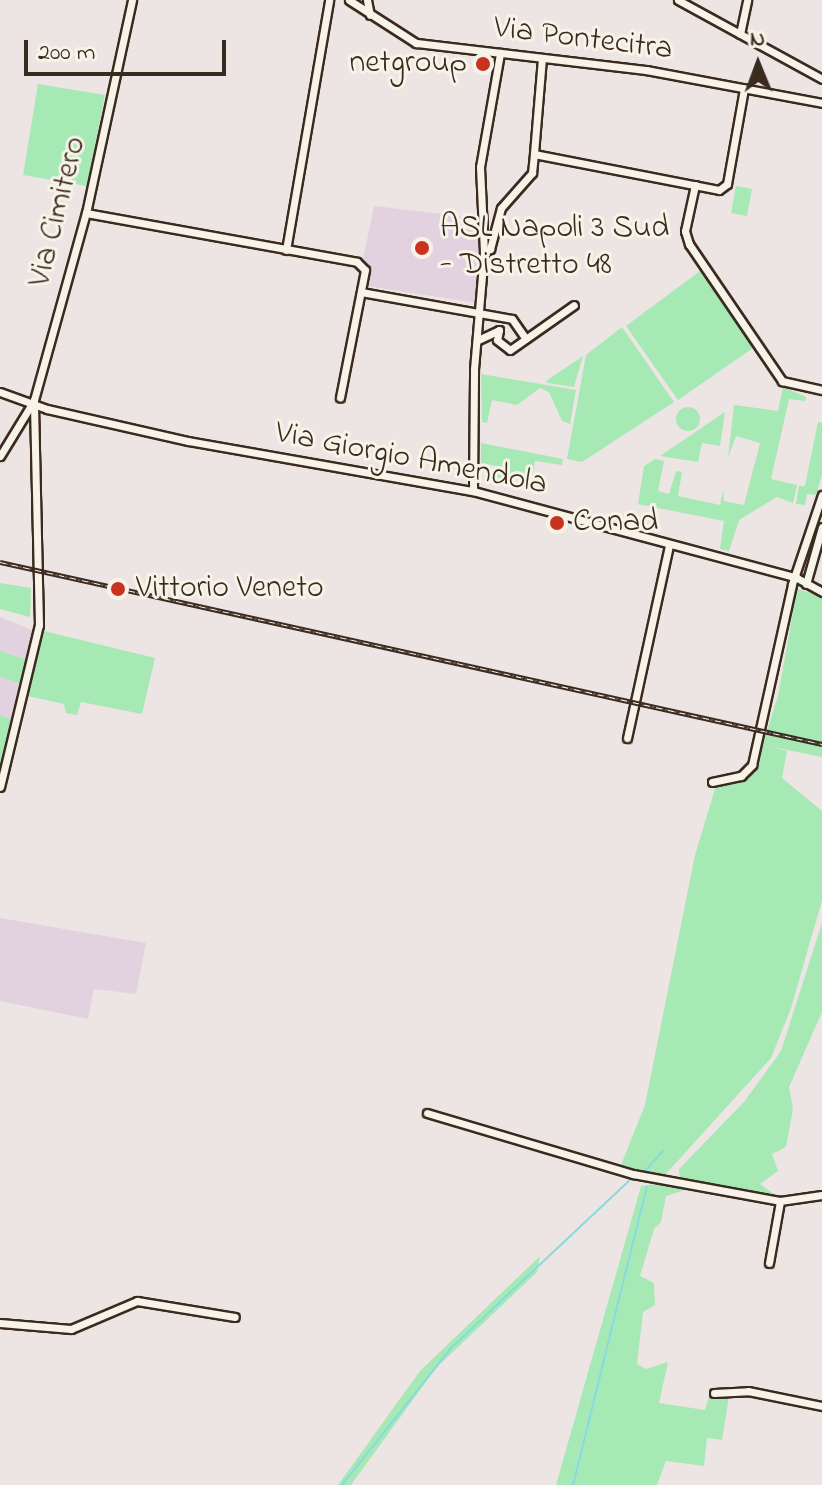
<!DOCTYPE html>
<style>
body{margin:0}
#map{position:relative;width:822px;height:1485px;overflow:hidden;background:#ede4e4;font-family:"Indie Flower",sans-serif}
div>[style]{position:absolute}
.built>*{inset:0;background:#e2d2e0}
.green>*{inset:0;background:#a6e9b4}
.round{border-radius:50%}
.stream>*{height:2px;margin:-1px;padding:0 1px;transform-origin:1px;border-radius:1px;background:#88dae0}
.roads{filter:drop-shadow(2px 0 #3b2a1e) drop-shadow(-2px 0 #3b2a1e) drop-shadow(0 2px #3b2a1e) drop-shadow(0 -2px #3b2a1e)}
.minor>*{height:7px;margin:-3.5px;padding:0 3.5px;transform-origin:3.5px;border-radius:3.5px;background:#f7f3e8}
.rail>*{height:5px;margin-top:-2.5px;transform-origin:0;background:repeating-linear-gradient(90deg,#f7f3e8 0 6px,#3b2a1e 0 12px);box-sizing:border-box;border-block:2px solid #3b2a1e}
.dots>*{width:22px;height:22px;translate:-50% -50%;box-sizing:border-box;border:4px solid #f7f3e8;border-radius:50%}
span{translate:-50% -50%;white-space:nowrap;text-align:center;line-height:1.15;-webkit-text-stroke:6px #f7f3e8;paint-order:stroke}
.street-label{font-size:32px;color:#3b2a1e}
.poi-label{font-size:32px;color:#3b2a1e}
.right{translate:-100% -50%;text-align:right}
.left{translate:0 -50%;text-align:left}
.north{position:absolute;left:718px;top:24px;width:80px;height:80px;-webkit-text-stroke:6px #f7f3e8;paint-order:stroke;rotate:359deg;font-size:22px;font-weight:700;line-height:32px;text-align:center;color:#3b2a1e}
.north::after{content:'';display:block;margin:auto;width:28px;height:36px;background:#3b2a1e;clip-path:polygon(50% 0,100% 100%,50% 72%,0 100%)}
.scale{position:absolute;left:24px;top:40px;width:202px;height:36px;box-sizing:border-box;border:4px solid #3b2a1e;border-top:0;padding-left:10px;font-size:24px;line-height:28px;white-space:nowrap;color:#3b2a1e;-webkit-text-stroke:6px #f7f3e8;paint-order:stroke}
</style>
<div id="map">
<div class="built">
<i style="clip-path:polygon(374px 206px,467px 217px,479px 236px,477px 303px,367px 286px,369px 270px,363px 260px)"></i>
<i style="clip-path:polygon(0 617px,34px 631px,28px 660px,0 651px)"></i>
<i style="clip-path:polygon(0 677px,22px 684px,13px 720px,0 715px)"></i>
<i style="clip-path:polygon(0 918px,146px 943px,136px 994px,94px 989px,88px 1019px,0 1001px)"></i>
</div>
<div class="green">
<i style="clip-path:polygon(38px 84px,105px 95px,87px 186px,23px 175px)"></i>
<i style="clip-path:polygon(736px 186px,752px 189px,747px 216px,731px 213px)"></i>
<i style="clip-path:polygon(700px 271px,753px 348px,678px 400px,626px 326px)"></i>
<i style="clip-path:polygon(622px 327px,674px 402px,582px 462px,567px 459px,586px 355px)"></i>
<i style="clip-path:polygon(583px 356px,574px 387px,547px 383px,546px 381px)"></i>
<i style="clip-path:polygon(481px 374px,576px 390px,570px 424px,562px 421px,549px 392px,540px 388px,517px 405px,492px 400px,487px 423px,482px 422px)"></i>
<i style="clip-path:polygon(783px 387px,806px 397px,805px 401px,789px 399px,771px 479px,797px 485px,793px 503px,777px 497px,739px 520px,729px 551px,720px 549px,724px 521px,638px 504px,644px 466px,655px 459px,664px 461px,658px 491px,669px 494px,676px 471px,682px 472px,678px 496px,720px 505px,723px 490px,724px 501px,744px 505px,760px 443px,736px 436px,728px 458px,734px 405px,778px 411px)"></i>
<i class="round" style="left:676px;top:407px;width:24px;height:24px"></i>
<i style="clip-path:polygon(725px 412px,720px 446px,702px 443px,698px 462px,660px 456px)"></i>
<i style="clip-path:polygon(818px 422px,822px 423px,822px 474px,816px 495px,807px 494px,805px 505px,796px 504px,799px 486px,805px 486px)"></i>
<i style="clip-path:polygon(481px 443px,563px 459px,562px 465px,535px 461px,532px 479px,494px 478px,496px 466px,481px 463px)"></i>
<i style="clip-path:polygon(0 583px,31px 588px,30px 617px,0 609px)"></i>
<i style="clip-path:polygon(797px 589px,822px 596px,822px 757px,768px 746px,787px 751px,782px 778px,822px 811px,822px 900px,791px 1008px,771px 1058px,664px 1176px,621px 1165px,645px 1105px,695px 855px,715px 789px,749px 776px,759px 756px,778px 696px)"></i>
<i style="clip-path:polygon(44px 631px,155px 658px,142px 714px,81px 702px,77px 715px,66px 713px,64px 704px,28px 696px)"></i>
<i style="clip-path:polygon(0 651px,28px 660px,22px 684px,0 677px)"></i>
<i style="clip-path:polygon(0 715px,13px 720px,0 770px)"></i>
<i style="clip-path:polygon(822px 923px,822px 1012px,789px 1087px,793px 1109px,786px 1147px,772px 1154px,778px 1171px,760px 1184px,782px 1200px,680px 1181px,679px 1169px,744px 1102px,781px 1051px)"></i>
<i style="clip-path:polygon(659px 1184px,694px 1187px,666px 1196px,661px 1222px,654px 1229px,640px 1276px,654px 1283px,655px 1305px,643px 1312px,637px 1364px,646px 1369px,668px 1362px,659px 1403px,705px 1410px,709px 1397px,729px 1397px,722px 1440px,707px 1438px,704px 1466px,666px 1461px,657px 1485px,556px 1485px,641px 1186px)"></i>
<i style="clip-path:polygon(540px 1256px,537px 1272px,436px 1368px,351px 1485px,338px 1485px,420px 1371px)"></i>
</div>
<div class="stream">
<i style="left:645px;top:1171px;width:27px;rotate:-48deg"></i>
<i style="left:342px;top:1485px;width:175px;rotate:-51.5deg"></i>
<i style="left:451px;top:1348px;width:244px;rotate:-43.2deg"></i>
<i style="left:573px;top:1485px;width:307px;rotate:-76.1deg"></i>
</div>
<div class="roads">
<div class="minor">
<i style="left:349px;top:0;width:80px;rotate:32.7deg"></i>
<i style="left:416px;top:43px;width:232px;rotate:6.7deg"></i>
<i style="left:646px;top:70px;width:179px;rotate:10.6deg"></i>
<i style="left:367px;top:0;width:15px;rotate:79deg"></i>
<i style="left:678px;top:0;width:164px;rotate:28.7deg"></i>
<i style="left:740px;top:34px;width:35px;rotate:-78deg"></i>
<i style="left:542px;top:58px;width:96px;rotate:94.8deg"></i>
<i style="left:534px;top:154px;width:188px;rotate:11deg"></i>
<i style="left:719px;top:190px;width:10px;rotate:-37deg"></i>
<i style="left:727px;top:184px;width:97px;rotate:-79.9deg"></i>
<i style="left:695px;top:185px;width:47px;rotate:102.3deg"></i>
<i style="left:685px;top:231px;width:14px;rotate:73deg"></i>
<i style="left:689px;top:244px;width:166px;rotate:55.8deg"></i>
<i style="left:782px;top:381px;width:41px;rotate:12.7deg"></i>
<i style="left:86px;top:213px;width:275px;rotate:10.2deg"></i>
<i style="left:357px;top:262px;width:11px;rotate:45deg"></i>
<i style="left:365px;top:270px;width:130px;rotate:101.1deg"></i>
<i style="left:286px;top:250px;width:254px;rotate:-80.2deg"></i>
<i style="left:484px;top:252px;width:7px;rotate:-27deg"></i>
<i style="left:490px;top:249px;width:42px;rotate:-75deg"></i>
<i style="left:501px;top:208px;width:47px;rotate:-48.5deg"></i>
<i style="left:532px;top:173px;width:19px;rotate:-84deg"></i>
<i style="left:361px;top:292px;width:153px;rotate:10.1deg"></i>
<i style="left:512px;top:319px;width:24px;rotate:55deg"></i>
<i style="left:478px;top:340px;width:23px;rotate:-25deg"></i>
<i style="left:499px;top:330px;width:10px;rotate:101deg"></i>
<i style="left:497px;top:340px;width:16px;rotate:38deg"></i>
<i style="left:510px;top:350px;width:78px;rotate:-35.1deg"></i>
<i style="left:0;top:392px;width:50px;rotate:19.9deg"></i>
<i style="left:47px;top:409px;width:145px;rotate:12.8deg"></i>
<i style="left:188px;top:441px;width:289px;rotate:10deg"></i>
<i style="left:473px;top:491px;width:335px;rotate:15deg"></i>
<i style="left:797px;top:578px;width:29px;rotate:29deg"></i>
<i style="left:0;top:456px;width:63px;rotate:-58.6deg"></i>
<i style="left:473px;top:491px;width:122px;rotate:-89.5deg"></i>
<i style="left:474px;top:369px;width:117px;rotate:-85.1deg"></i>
<i style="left:484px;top:252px;width:85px;rotate:-92.7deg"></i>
<i style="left:480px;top:167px;width:116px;rotate:-80deg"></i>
<i style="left:806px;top:584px;width:59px;rotate:-74.3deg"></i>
<i style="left:627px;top:738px;width:198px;rotate:-77.7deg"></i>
<i style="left:712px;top:782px;width:30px;rotate:-12deg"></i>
<i style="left:741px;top:776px;width:16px;rotate:-45deg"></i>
<i style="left:752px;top:765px;width:185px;rotate:-77.5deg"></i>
<i style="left:792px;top:584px;width:94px;rotate:-71.4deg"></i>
<i style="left:0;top:787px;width:167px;rotate:-76.5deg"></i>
<i style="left:39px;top:625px;width:225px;rotate:-91.3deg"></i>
<i style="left:34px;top:400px;width:194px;rotate:-74.5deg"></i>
<i style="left:86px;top:213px;width:218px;rotate:-77.8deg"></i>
<i style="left:427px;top:1113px;width:215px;rotate:16.5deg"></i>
<i style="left:633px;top:1174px;width:149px;rotate:10.4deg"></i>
<i style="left:780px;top:1201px;width:42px;rotate:-8.1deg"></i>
<i style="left:769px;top:1263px;width:63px;rotate:-79.9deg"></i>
<i style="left:0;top:1323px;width:71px;rotate:4.8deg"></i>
<i style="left:71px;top:1329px;width:72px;rotate:-23deg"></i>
<i style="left:137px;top:1301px;width:99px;rotate:9.3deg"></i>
<i style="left:714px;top:1393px;width:34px;rotate:-3deg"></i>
<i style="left:748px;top:1391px;width:76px;rotate:11.5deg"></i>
</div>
</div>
<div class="rail">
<i style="left:0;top:562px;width:842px;rotate:12.48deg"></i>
</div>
<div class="dots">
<i style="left:483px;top:64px;background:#c8321e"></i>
<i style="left:422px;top:248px;background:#c8321e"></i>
<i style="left:557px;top:523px;background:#c8321e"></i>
<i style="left:118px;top:589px;background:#c8321e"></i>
</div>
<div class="street-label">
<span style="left:583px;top:40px;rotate:7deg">Via Pontecitra</span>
<span style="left:59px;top:212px;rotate:-76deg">Via Cimitero</span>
<span style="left:411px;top:460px;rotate:11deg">Via Giorgio Amendola</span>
</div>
<div class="poi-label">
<span class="right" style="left:467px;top:64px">netgroup</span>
<span class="left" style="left:440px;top:248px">ASL Napoli 3 Sud<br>- Distretto 48</span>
<span class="left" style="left:573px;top:523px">Conad</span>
<span class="left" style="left:136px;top:589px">Vittorio Veneto</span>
</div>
<div class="north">N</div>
<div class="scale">200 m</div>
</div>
